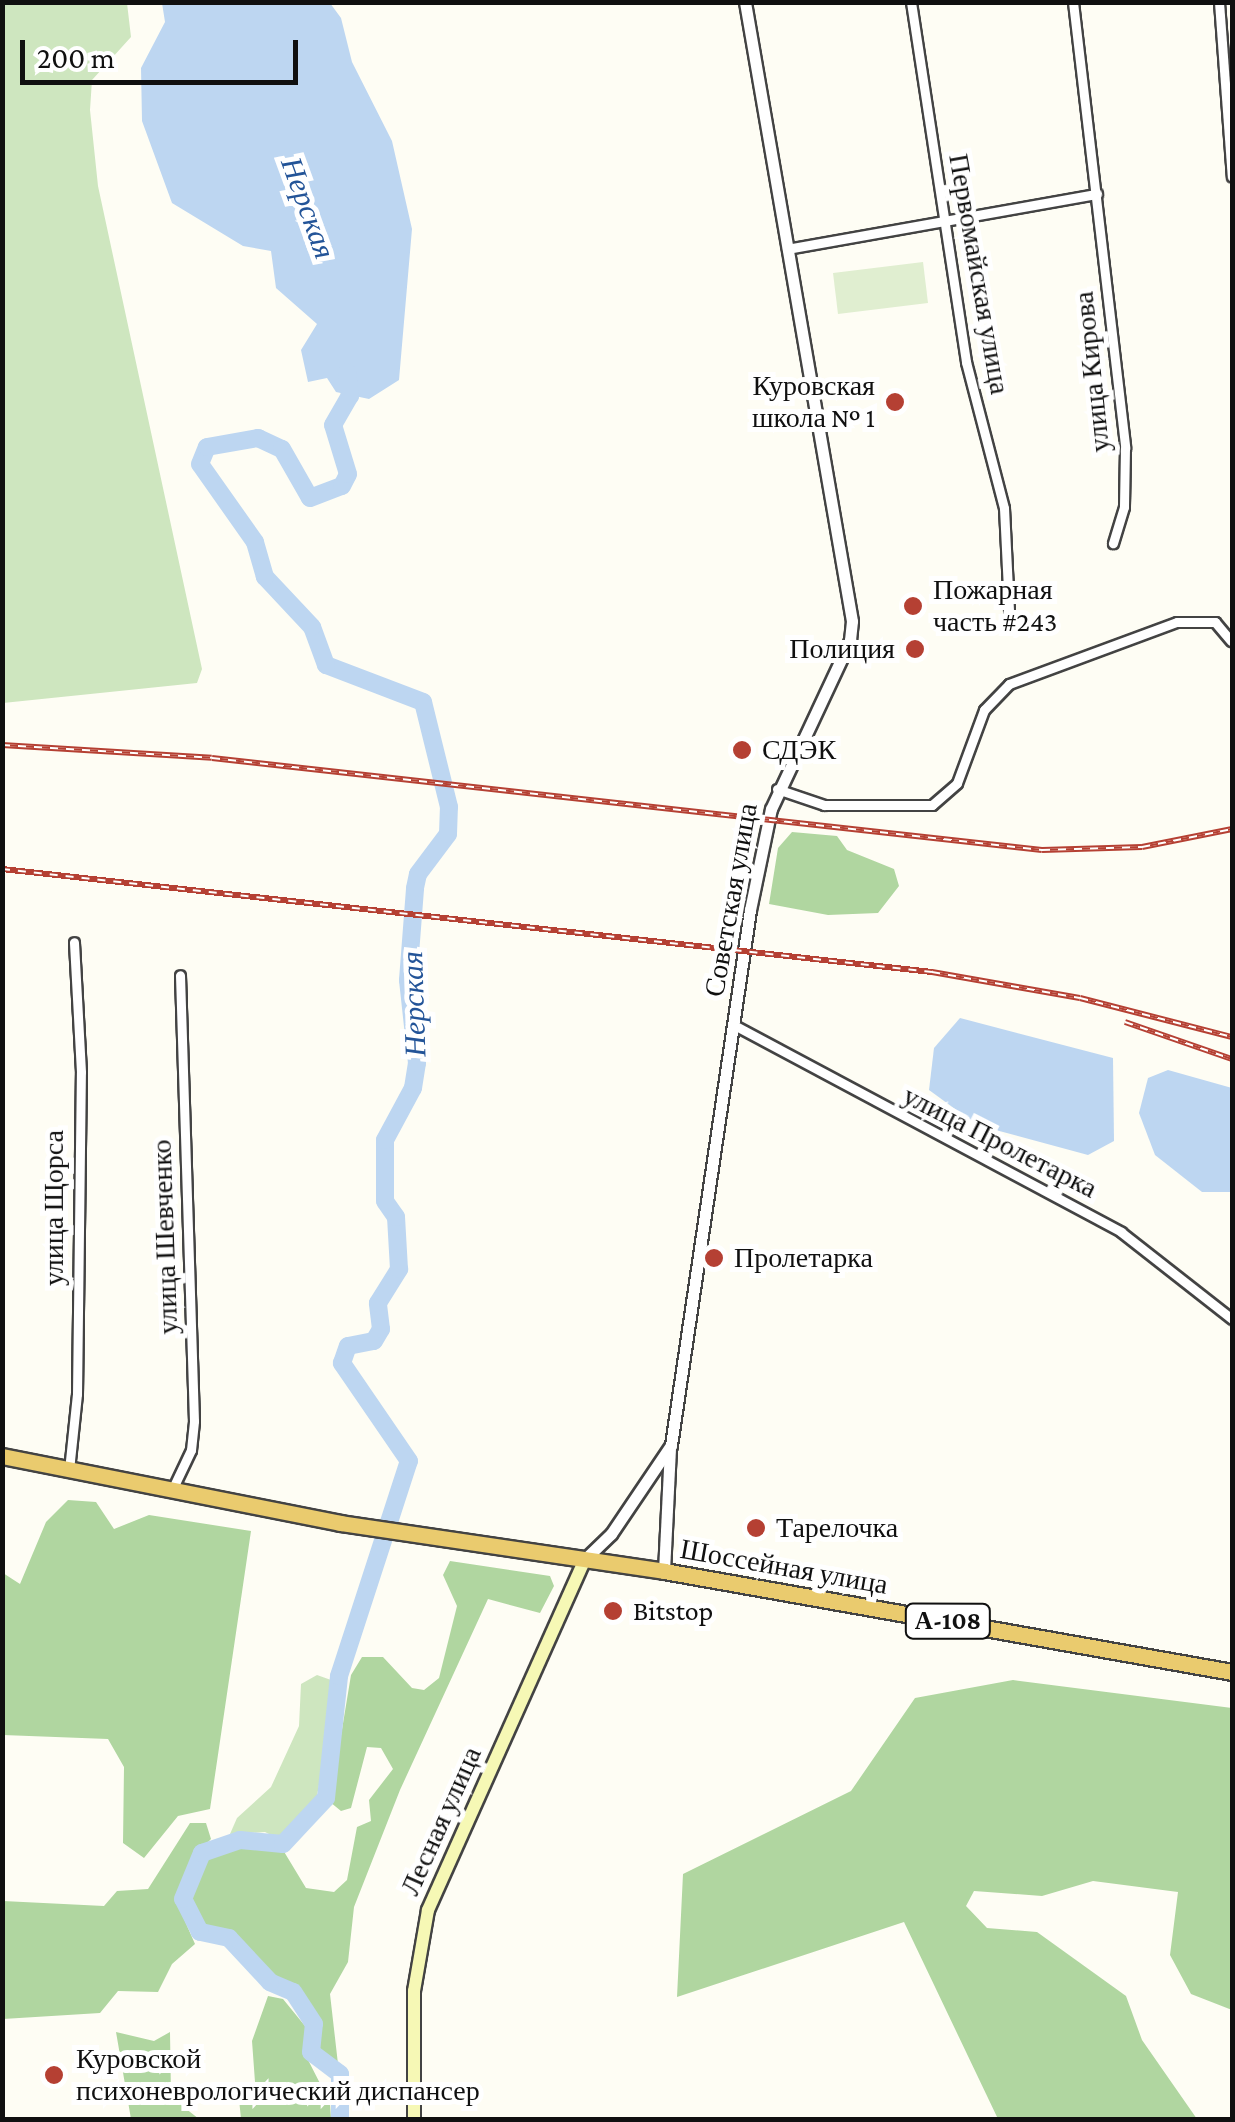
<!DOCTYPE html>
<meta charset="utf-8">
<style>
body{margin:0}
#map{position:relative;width:1235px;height:2122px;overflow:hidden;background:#fefdf4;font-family:"Crimson Pro",serif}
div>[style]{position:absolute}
.green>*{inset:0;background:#cee6bf}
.forest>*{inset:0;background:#b0d6a0}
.pitch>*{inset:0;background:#e0eed0}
.water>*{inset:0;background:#bdd6f1}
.river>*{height:18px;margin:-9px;padding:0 9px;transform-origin:9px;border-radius:9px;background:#bdd6f1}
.roads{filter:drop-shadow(2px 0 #434343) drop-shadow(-2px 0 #434343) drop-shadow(0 2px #434343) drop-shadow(0 -2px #434343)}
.minor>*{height:9px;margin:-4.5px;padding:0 4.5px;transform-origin:4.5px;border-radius:4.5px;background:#fff}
.tertiary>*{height:11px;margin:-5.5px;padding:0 5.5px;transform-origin:5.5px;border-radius:5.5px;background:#fff}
.secondary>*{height:12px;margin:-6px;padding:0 6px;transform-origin:6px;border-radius:6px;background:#f6f8b5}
.trunk>*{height:15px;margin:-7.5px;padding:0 7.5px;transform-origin:7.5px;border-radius:7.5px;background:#eacb6e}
.rail>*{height:6px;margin-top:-3px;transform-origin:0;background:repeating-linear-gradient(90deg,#fff 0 8px,#b54033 0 16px);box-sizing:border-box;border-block:2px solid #b54033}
.dots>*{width:28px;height:28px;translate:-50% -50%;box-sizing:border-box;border:5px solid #fff;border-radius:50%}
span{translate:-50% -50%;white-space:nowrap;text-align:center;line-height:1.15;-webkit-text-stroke:10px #fff;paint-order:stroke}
.shield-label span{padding:2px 8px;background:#fff;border:2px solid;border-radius:8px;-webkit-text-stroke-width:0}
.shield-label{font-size:25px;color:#101010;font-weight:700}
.street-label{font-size:28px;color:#101010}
.poi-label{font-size:28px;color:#101010}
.right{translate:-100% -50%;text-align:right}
.left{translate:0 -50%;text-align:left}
.water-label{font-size:30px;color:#235498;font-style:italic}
.frame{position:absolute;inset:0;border:5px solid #101010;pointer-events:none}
.scale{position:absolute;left:20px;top:40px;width:278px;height:45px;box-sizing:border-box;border:5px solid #101010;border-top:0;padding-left:12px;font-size:30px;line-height:35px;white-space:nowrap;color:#101010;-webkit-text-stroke:8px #fff;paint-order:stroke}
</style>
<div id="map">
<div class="green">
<i style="clip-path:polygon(3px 3px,127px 3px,131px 37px,92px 80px,90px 110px,98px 186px,202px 669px,197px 683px,3px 703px)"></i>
<i style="clip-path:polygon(317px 1675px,331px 1680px,332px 1713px,317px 1796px,279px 1839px,265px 1832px,230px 1834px,237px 1818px,271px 1787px,299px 1726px,301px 1684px)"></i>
</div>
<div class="forest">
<i style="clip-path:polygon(792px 832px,837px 836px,847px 850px,894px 869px,899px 886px,878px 913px,828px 915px,769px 904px,778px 848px)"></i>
<i style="clip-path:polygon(68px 1500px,96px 1502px,114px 1529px,149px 1515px,251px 1531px,210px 1809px,178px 1816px,144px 1858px,123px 1843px,124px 1767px,108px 1739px,3px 1735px,3px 1573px,20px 1584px,46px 1522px)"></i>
<i style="clip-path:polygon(450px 1561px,550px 1576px,554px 1586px,540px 1613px,488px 1599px,400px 1790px,354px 1907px,348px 1962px,330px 1994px,338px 2064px,317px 2048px,319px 2023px,297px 1989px,272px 1979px,236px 1937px,202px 1926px,189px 1899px,205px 1857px,238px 1846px,283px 1850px,306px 1888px,334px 1892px,347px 1880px,357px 1827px,371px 1821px,369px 1800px,393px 1769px,381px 1748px,367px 1747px,351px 1808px,341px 1811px,330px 1802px,351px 1675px,362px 1657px,383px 1657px,412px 1688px,424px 1690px,439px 1678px,457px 1606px,443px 1575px)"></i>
<i style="clip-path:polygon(1013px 1680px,1232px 1708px,1232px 2010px,1191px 1994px,1170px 1955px,1178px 1892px,1093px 1881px,1042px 1896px,974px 1891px,966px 1906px,987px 1928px,1037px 1932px,1126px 1996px,1142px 2040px,1197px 2119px,998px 2119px,904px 1922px,677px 1997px,683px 1874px,851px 1791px,915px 1698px)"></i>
<i style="clip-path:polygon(190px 1823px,206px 1823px,211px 1839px,198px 1852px,177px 1903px,195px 1944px,172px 1964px,158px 1992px,118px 1991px,100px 2013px,3px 2019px,3px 1901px,104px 1906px,117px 1891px,148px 1889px)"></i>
<i style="clip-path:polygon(268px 1996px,283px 1999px,305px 2026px,305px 2054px,330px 2103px,331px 2119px,241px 2119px,239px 2099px,255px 2082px,252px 2041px)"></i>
<i style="clip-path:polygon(116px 2032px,154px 2041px,170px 2032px,171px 2097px,199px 2119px,131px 2119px)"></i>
</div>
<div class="pitch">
<i style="clip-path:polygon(923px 262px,928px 303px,838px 314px,833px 273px)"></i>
</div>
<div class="water">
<i style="clip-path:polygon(162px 3px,330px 3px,341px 18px,352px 62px,392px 141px,412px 229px,399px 380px,369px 399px,336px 392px,327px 378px,308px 382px,301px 350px,317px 324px,276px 288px,271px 251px,243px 246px,172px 203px,142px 121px,141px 68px,165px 22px)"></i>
<i style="clip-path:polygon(960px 1018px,1113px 1058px,1114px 1141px,1088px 1155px,977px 1125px,929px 1090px,934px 1048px)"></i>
<i style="clip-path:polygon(1168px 1070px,1232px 1088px,1232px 1192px,1202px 1192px,1155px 1155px,1139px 1113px,1148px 1078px)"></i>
</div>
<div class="river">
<i style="left:340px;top:2120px;width:46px;rotate:-90deg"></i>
<i style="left:340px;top:2074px;width:36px;rotate:-143deg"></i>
<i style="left:311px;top:2052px;width:28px;rotate:-84deg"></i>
<i style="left:314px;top:2024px;width:38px;rotate:-123deg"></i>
<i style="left:293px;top:1992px;width:25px;rotate:-157deg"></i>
<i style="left:270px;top:1982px;width:60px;rotate:-133deg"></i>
<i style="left:229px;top:1938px;width:30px;rotate:-168deg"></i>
<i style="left:200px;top:1932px;width:37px;rotate:-117deg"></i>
<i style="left:183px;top:1899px;width:50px;rotate:-67.6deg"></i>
<i style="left:202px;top:1853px;width:40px;rotate:-18.9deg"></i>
<i style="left:240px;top:1840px;width:43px;rotate:5.3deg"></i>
<i style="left:283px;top:1844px;width:63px;rotate:-46.9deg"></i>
<i style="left:326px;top:1798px;width:123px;rotate:-83.9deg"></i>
<i style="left:339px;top:1676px;width:226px;rotate:-72deg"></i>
<i style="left:409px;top:1461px;width:119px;rotate:-124.4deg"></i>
<i style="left:342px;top:1363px;width:18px;rotate:-71deg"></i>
<i style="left:348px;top:1346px;width:26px;rotate:-11deg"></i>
<i style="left:374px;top:1341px;width:14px;rotate:-60deg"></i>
<i style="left:381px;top:1329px;width:26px;rotate:-97deg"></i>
<i style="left:378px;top:1303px;width:40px;rotate:-58deg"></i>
<i style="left:399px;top:1269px;width:52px;rotate:-93.3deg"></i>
<i style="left:396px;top:1217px;width:19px;rotate:-125deg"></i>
<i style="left:385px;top:1201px;width:61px;rotate:-90deg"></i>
<i style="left:385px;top:1140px;width:59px;rotate:-61.7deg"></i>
<i style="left:413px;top:1088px;width:25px;rotate:-81deg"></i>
<i style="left:417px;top:1063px;width:83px;rotate:-96.2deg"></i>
<i style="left:408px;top:980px;width:92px;rotate:-85.6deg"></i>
<i style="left:415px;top:888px;width:14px;rotate:-78deg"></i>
<i style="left:418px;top:874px;width:50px;rotate:-53.1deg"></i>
<i style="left:448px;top:834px;width:27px;rotate:-88deg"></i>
<i style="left:449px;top:807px;width:108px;rotate:-103.9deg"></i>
<i style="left:423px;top:702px;width:104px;rotate:-159.1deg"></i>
<i style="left:326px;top:665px;width:40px;rotate:-110.2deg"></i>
<i style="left:312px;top:627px;width:69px;rotate:-133.2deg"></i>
<i style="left:265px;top:577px;width:36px;rotate:-106deg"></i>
<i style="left:255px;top:542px;width:95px;rotate:-125.2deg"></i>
<i style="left:200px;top:464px;width:18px;rotate:-68deg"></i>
<i style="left:207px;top:447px;width:52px;rotate:-10deg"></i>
<i style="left:258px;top:438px;width:26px;rotate:25deg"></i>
<i style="left:282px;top:449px;width:56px;rotate:60.3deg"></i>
<i style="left:310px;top:498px;width:34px;rotate:-21deg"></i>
<i style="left:342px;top:486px;width:13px;rotate:-63deg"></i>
<i style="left:348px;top:474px;width:51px;rotate:-107deg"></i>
<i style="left:333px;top:425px;width:34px;rotate:-60deg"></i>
<i style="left:350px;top:396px;width:24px;rotate:-97deg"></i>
</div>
<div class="roads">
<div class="minor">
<i style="left:911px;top:2px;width:364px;rotate:81.3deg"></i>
<i style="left:966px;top:362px;width:151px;rotate:75.4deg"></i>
<i style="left:1004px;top:508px;width:103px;rotate:87.2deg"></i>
<i style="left:1073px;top:2px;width:449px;rotate:83.3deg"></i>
<i style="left:1125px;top:448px;width:59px;rotate:91deg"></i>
<i style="left:1124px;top:507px;width:38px;rotate:107deg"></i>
<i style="left:1219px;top:2px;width:175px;rotate:85.8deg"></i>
<i style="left:787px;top:249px;width:315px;rotate:-10.1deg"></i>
<i style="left:777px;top:789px;width:50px;rotate:18.8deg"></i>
<i style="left:824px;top:805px;width:108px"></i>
<i style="left:932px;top:805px;width:33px;rotate:-41deg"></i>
<i style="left:957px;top:783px;width:78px;rotate:-69.7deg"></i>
<i style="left:984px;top:710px;width:36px;rotate:-46deg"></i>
<i style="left:1009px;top:684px;width:179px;rotate:-20.3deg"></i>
<i style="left:1177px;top:622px;width:38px"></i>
<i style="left:1215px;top:622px;width:25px;rotate:50deg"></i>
<i style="left:734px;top:1025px;width:439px;rotate:28.1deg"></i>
<i style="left:1121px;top:1232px;width:141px;rotate:38.1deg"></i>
<i style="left:69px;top:1470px;width:76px;rotate:-84deg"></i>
<i style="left:77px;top:1394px;width:322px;rotate:-89.3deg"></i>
<i style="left:81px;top:1072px;width:130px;rotate:-93.1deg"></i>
<i style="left:172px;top:1490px;width:44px;rotate:-64.6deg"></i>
<i style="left:191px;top:1450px;width:29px;rotate:-84deg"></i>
<i style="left:194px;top:1421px;width:446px;rotate:-91.8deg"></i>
</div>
<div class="tertiary">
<i style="left:585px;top:1559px;width:36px;rotate:-44deg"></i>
<i style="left:611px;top:1534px;width:107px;rotate:-56deg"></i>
<i style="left:671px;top:1445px;width:541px;rotate:-81.6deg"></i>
<i style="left:750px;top:910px;width:103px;rotate:-78.3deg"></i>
<i style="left:771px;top:809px;width:187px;rotate:-64.9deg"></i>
<i style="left:850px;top:640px;width:19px;rotate:-84deg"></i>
<i style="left:852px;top:621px;width:628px;rotate:-99.81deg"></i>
<i style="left:664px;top:1571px;width:122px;rotate:-87.2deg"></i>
</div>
<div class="secondary">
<i style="left:414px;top:2120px;width:129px;rotate:-90deg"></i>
<i style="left:414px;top:1991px;width:82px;rotate:-80.2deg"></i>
<i style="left:428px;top:1910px;width:385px;rotate:-65.9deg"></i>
</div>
<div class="trunk">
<i style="left:2px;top:1456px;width:345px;rotate:11.2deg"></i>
<i style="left:340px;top:1523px;width:328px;rotate:8.4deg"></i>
<i style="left:664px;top:1571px;width:577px;rotate:10.08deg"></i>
</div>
</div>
<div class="rail">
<i style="left:2px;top:745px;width:210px;rotate:3.5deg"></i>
<i style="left:212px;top:758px;width:835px;rotate:6.33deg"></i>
<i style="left:1042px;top:850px;width:100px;rotate:-1.7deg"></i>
<i style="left:1142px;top:847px;width:92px;rotate:-11.3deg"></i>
<i style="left:2px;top:869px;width:936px;rotate:6.32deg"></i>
<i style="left:932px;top:972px;width:150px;rotate:10deg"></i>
<i style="left:1080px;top:998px;width:157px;rotate:14.4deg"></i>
<i style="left:1125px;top:1022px;width:113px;rotate:19.1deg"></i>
</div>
<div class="dots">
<i style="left:895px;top:402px;background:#b54033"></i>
<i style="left:913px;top:606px;background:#b54033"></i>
<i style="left:915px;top:649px;background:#b54033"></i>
<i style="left:742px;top:750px;background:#b54033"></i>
<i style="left:714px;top:1258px;background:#b54033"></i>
<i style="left:756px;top:1528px;background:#b54033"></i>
<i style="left:613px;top:1611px;background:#b54033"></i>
<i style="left:54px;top:2075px;background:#b54033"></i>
</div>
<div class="shield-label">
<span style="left:948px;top:1621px">А-108</span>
</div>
<div class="street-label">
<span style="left:979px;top:274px;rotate:80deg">Первомайская улица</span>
<span style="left:1092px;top:372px;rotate:-96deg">улица Кирова</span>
<span style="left:731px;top:900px;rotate:-80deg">Советская улица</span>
<span style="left:1000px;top:1142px;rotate:27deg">улица Пролетарка</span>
<span style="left:54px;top:1208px;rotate:-90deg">улица Щорса</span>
<span style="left:165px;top:1237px;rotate:-92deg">улица Шевченко</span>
<span style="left:784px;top:1567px;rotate:10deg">Шоссейная улица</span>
<span style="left:441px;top:1821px;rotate:-66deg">Лесная улица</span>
</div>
<div class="poi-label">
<span class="right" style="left:875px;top:402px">Куровская<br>школа № 1</span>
<span class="left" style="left:933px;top:606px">Пожарная<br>часть #243</span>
<span class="right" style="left:895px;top:649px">Полиция</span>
<span class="left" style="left:762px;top:750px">СДЭК</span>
<span class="left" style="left:734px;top:1258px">Пролетарка</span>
<span class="left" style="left:776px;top:1528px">Тарелочка</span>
<span class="left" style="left:633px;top:1611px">Bitstop</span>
<span class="left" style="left:76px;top:2075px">Куровской<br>психоневрологический диспансер</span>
</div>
<div class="water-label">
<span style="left:308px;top:208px;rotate:70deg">Нерская</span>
<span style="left:414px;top:1004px;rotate:-92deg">Нерская</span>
</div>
<div class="frame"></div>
<div class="scale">200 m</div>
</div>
